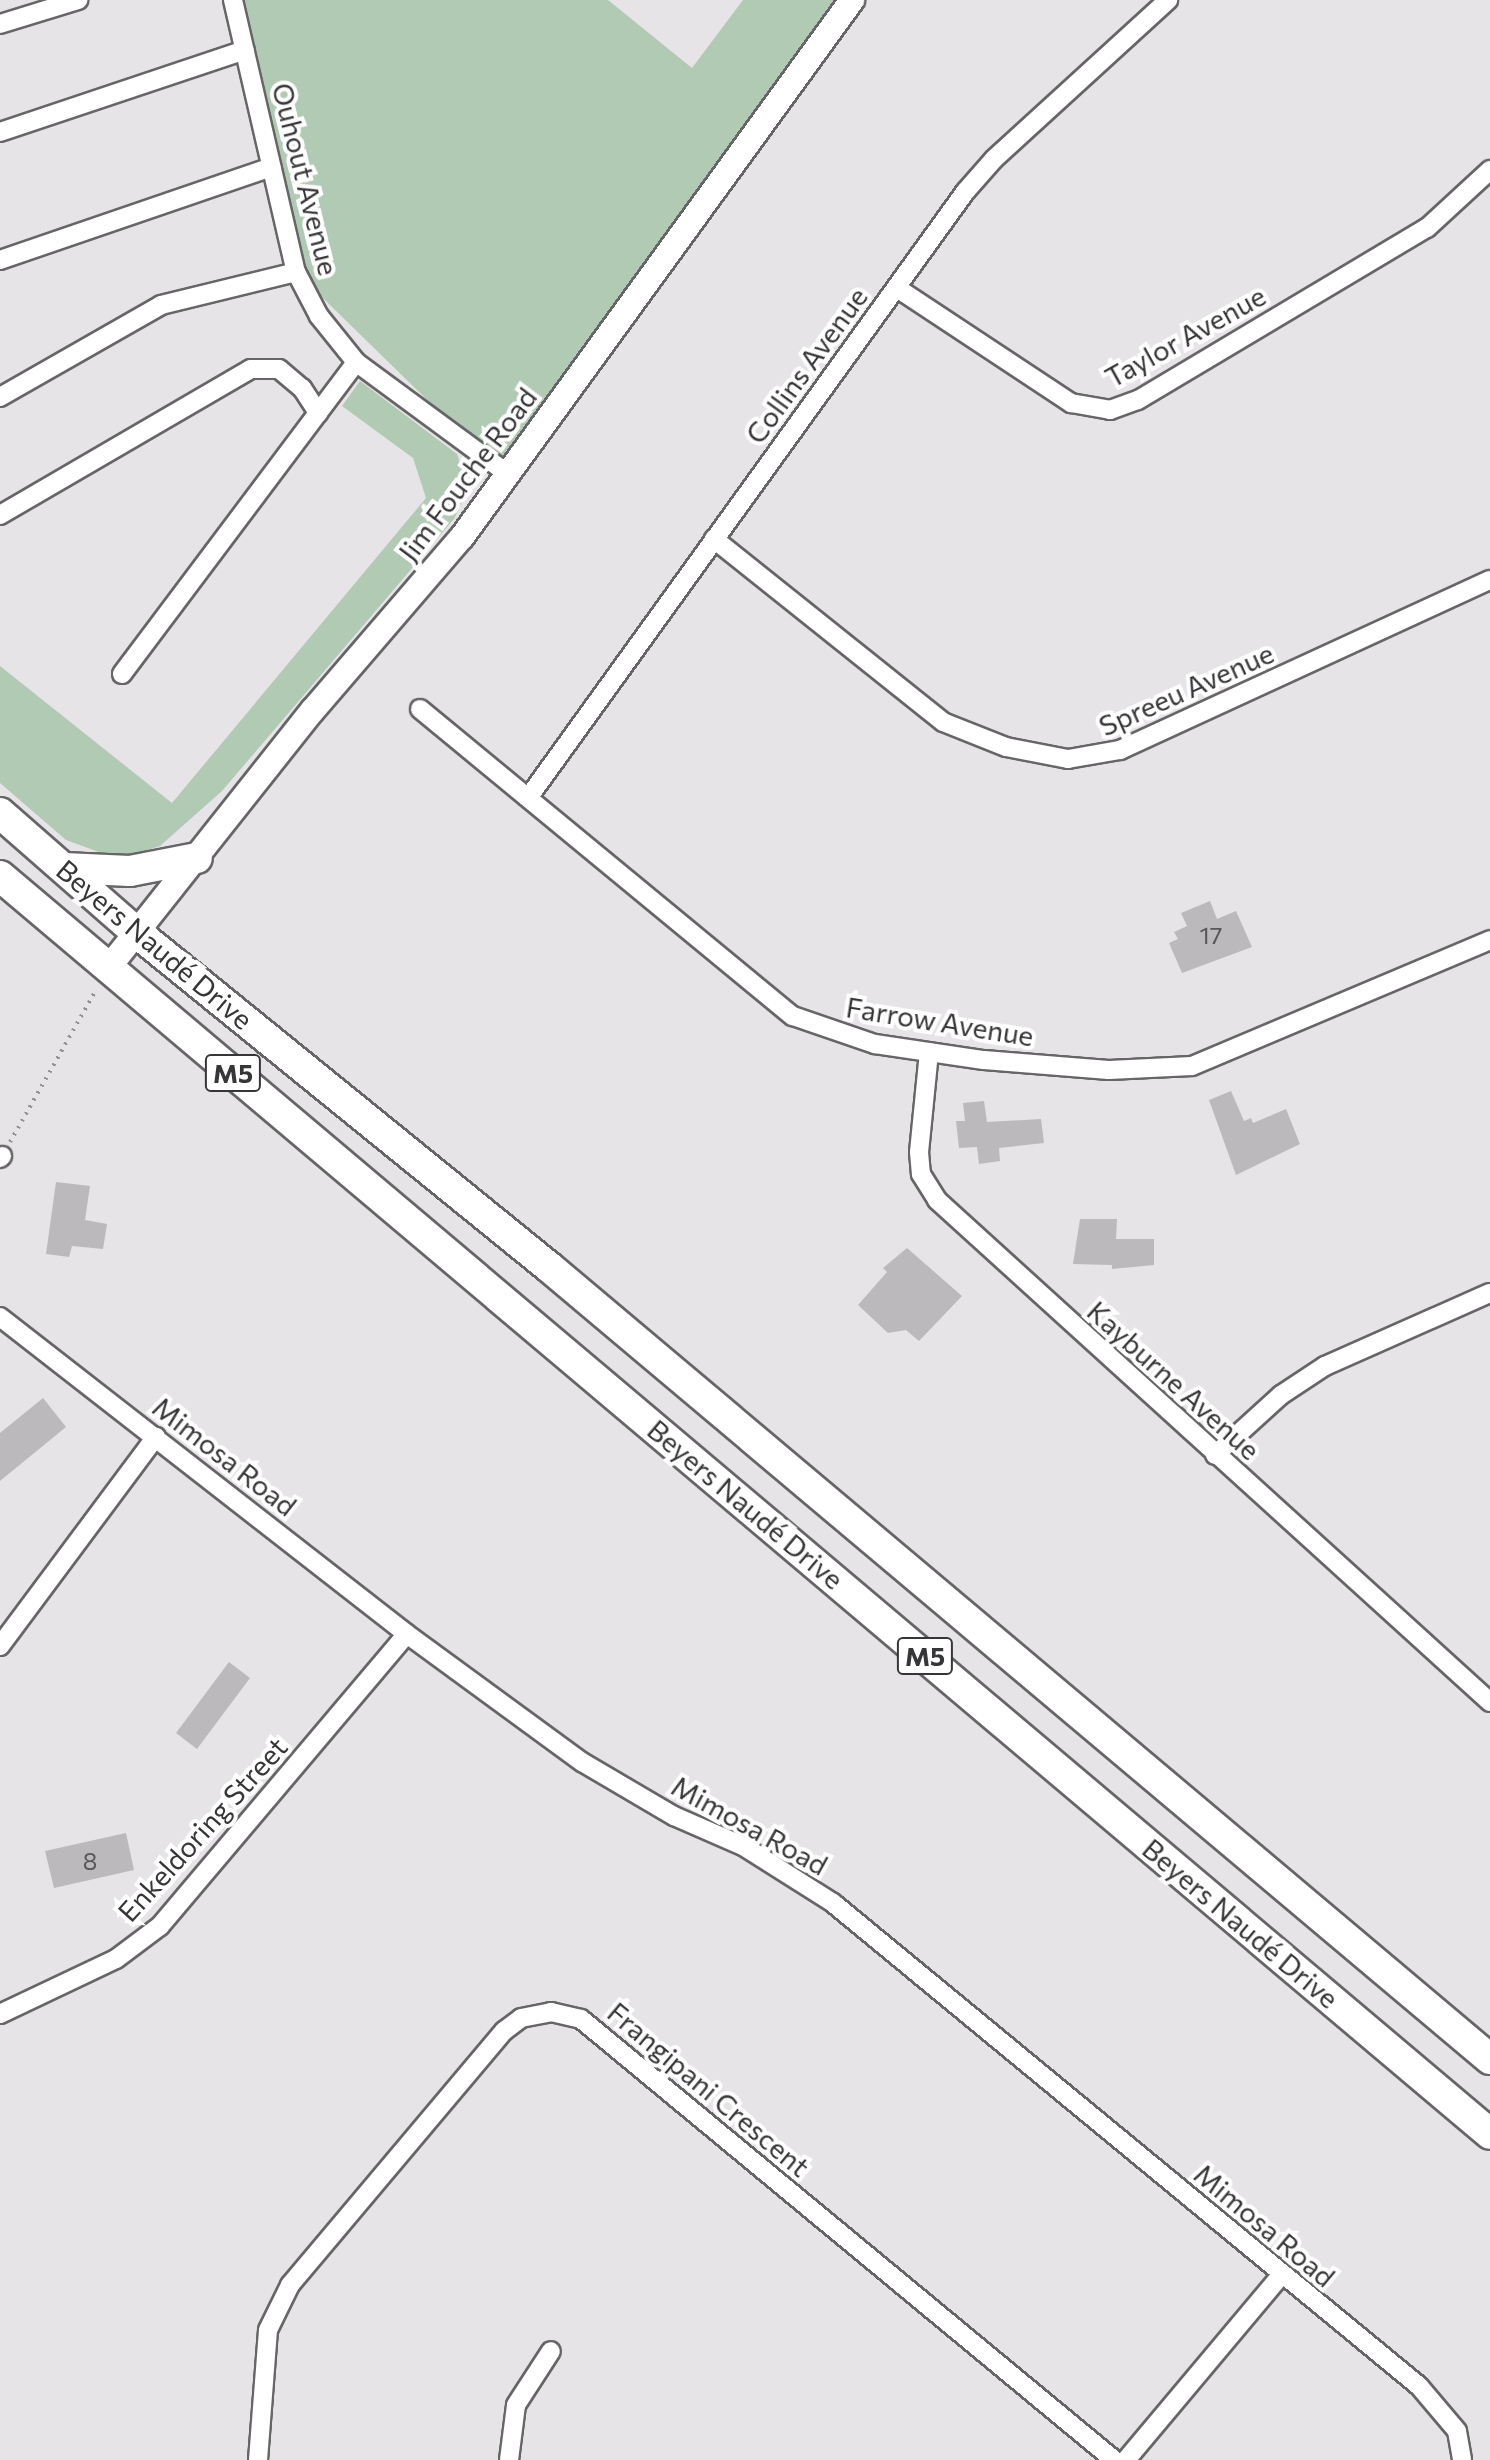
<!DOCTYPE html>
<meta charset="utf-8">
<style>
body{margin:0}
#map{position:relative;width:1490px;height:2460px;overflow:hidden;background:#e7e4e7;font-family:Commissioner,sans-serif}
div>[style]{position:absolute}
.green>*{inset:0;background:#b1cab3}
.building>*{inset:0;background:#bbb9bc}
.path>*{height:4px;margin-top:-2px;transform-origin:0;background:repeating-linear-gradient(90deg,#929092 0 2px,transparent 0 8px)}
.roads{filter:drop-shadow(2px 0 #676567) drop-shadow(-2px 0 #676567) drop-shadow(0 2px #676567) drop-shadow(0 -2px #676567)}
.minor>*{height:18px;margin:-9px;padding:0 9px;transform-origin:9px;border-radius:9px;background:#fff}
.tertiary>*{height:24px;margin:-12px;padding:0 12px;transform-origin:12px;border-radius:12px;background:#fff}
.primary>*{height:30px;margin:-15px;padding:0 15px;transform-origin:15px;border-radius:15px;background:#fff}
span{translate:-50% -50%;white-space:nowrap;text-align:center;line-height:1.15;-webkit-text-stroke:8px #fff;paint-order:stroke}
.number-label{font-size:24px;color:#575658}
.number-label span{-webkit-text-stroke-width:0}
.shield-label span{padding:2px 6px;background:#fff;border:2px solid;border-radius:6px;-webkit-text-stroke-width:0}
.shield-label{font-size:26px;color:#363537;font-weight:700}
.street-label{font-size:28px;color:#363537}
</style>
<div id="map">
<div class="green">
<i style="clip-path:polygon(226px 0,608px 0,692px 68px,743px 0,853px 0,504px 475px,286px 262px)"></i>
<i style="clip-path:polygon(360px 381px,457px 454px,469px 488px,454px 519px,222px 791px,160px 846px,118px 859px,66px 840px,0 783px,0 666px,172px 803px,426px 498px,413px 458px,342px 406px)"></i>
</div>
<div class="building">
<i style="clip-path:polygon(1210px 901px,1217px 919px,1236px 911px,1252px 947px,1182px 973px,1169px 943px,1178px 939px,1174px 932px,1187px 926px,1181px 913px)"></i>
<i style="clip-path:polygon(1231px 1091px,1244px 1121px,1251px 1118px,1253px 1123px,1286px 1109px,1300px 1144px,1236px 1175px,1209px 1100px)"></i>
<i style="clip-path:polygon(984px 1101px,987px 1122px,1041px 1119px,1044px 1143px,999px 1148px,1000px 1161px,979px 1164px,977px 1147px,959px 1148px,956px 1121px,965px 1121px,963px 1103px)"></i>
<i style="clip-path:polygon(56px 1182px,90px 1186px,85px 1220px,107px 1224px,103px 1249px,72px 1246px,69px 1257px,46px 1254px)"></i>
<i style="clip-path:polygon(1080px 1219px,1117px 1219px,1116px 1239px,1154px 1239px,1154px 1265px,1112px 1269px,1112px 1265px,1073px 1264px)"></i>
<i style="clip-path:polygon(907px 1248px,962px 1296px,919px 1341px,906px 1330px,888px 1333px,858px 1305px,887px 1272px,883px 1268px)"></i>
<i style="clip-path:polygon(43px 1398px,66px 1427px,0 1481px,0 1433px)"></i>
<i style="clip-path:polygon(229px 1662px,250px 1678px,197px 1749px,176px 1733px)"></i>
<i style="clip-path:polygon(126px 1833px,134px 1870px,54px 1888px,45px 1851px)"></i>
</div>
<div class="path">
<i style="left:10px;top:1142px;width:175px;rotate:-60.5deg"></i>
</div>
<div class="roads">
<div class="minor">
<i style="left:233px;top:0;width:279px;rotate:77deg"></i>
<i style="left:296px;top:272px;width:50px;rotate:62.4deg"></i>
<i style="left:319px;top:316px;width:59px;rotate:51.2deg"></i>
<i style="left:356px;top:362px;width:189px;rotate:36.4deg"></i>
<i style="left:0;top:24px;width:82px;rotate:-17.1deg"></i>
<i style="left:0;top:132px;width:258px;rotate:-18.5deg"></i>
<i style="left:0;top:260px;width:287px;rotate:-18.9deg"></i>
<i style="left:897px;top:288px;width:209px;rotate:33.5deg"></i>
<i style="left:1071px;top:403px;width:40px;rotate:10deg"></i>
<i style="left:1110px;top:410px;width:30px;rotate:-20deg"></i>
<i style="left:1138px;top:400px;width:336px;rotate:-30.8deg"></i>
<i style="left:1427px;top:228px;width:86px;rotate:-42.6deg"></i>
<i style="left:0;top:397px;width:185px;rotate:-29.7deg"></i>
<i style="left:161px;top:305px;width:139px;rotate:-13.7deg"></i>
<i style="left:0;top:515px;width:290px;rotate:-30.2deg"></i>
<i style="left:251px;top:369px;width:28px"></i>
<i style="left:279px;top:369px;width:30px;rotate:40deg"></i>
<i style="left:302px;top:388px;width:30px;rotate:57deg"></i>
<i style="left:714px;top:539px;width:293px;rotate:38.6deg"></i>
<i style="left:943px;top:722px;width:68px;rotate:21.6deg"></i>
<i style="left:1006px;top:747px;width:63px;rotate:11deg"></i>
<i style="left:1068px;top:759px;width:53px;rotate:-9.8deg"></i>
<i style="left:1120px;top:750px;width:407px;rotate:-24.7deg"></i>
<i style="left:122px;top:674px;width:390px;rotate:-53.1deg"></i>
<i style="left:420px;top:709px;width:483px;rotate:39.5deg"></i>
<i style="left:793px;top:1016px;width:87px;rotate:18.9deg"></i>
<i style="left:875px;top:1044px;width:110px;rotate:8.4deg"></i>
<i style="left:984px;top:1060px;width:125px;rotate:4.6deg"></i>
<i style="left:1109px;top:1070px;width:83px;rotate:-2.8deg"></i>
<i style="left:1192px;top:1066px;width:324px;rotate:-22.9deg"></i>
<i style="left:528px;top:798px;width:747px;rotate:-54.2deg"></i>
<i style="left:965px;top:192px;width:44px;rotate:-48.7deg"></i>
<i style="left:994px;top:159px;width:236px;rotate:-42.4deg"></i>
<i style="left:929px;top:1052px;width:100px;rotate:95.7deg"></i>
<i style="left:919px;top:1152px;width:22px;rotate:85deg"></i>
<i style="left:921px;top:1174px;width:31px;rotate:58deg"></i>
<i style="left:937px;top:1200px;width:747px;rotate:42.23deg"></i>
<i style="left:0;top:1158px;width:3px;rotate:-45deg"></i>
<i style="left:0;top:1317px;width:516px;rotate:37.91deg"></i>
<i style="left:407px;top:1634px;width:217px;rotate:36.2deg"></i>
<i style="left:582px;top:1762px;width:107px;rotate:30.4deg"></i>
<i style="left:674px;top:1816px;width:75px;rotate:23.5deg"></i>
<i style="left:743px;top:1846px;width:107px;rotate:32.3deg"></i>
<i style="left:833px;top:1903px;width:759px;rotate:39.5deg"></i>
<i style="left:1419px;top:2386px;width:59px;rotate:49.8deg"></i>
<i style="left:1457px;top:2431px;width:29px;rotate:80deg"></i>
<i style="left:1215px;top:1455px;width:89px;rotate:-42.3deg"></i>
<i style="left:1281px;top:1395px;width:53px;rotate:-33.4deg"></i>
<i style="left:1325px;top:1366px;width:180px;rotate:-23.9deg"></i>
<i style="left:0;top:1646px;width:261px;rotate:-53.3deg"></i>
<i style="left:0;top:2014px;width:128px;rotate:-25.4deg"></i>
<i style="left:116px;top:1959px;width:55px;rotate:-36.9deg"></i>
<i style="left:160px;top:1926px;width:382px;rotate:-49.8deg"></i>
<i style="left:258px;top:2460px;width:130px;rotate:-85.6deg"></i>
<i style="left:268px;top:2330px;width:50px;rotate:-63.9deg"></i>
<i style="left:290px;top:2285px;width:332px;rotate:-49.9deg"></i>
<i style="left:504px;top:2031px;width:21px;rotate:-37deg"></i>
<i style="left:521px;top:2018px;width:31px;rotate:-11deg"></i>
<i style="left:551px;top:2012px;width:31px;rotate:13deg"></i>
<i style="left:581px;top:2019px;width:692px;rotate:39.6deg"></i>
<i style="left:509px;top:2460px;width:55px;rotate:-82.7deg"></i>
<i style="left:516px;top:2405px;width:64px;rotate:-57.1deg"></i>
<i style="left:1126px;top:2460px;width:241px;rotate:-50deg"></i>
</div>
<div class="tertiary">
<i style="left:109px;top:967px;width:328px;rotate:-51.6deg"></i>
<i style="left:313px;top:710px;width:228px;rotate:-49.3deg"></i>
<i style="left:462px;top:537px;width:664px;rotate:-54.01deg"></i>
</div>
<div class="primary">
<i style="left:0;top:813px;width:181px;rotate:41.2deg"></i>
<i style="left:136px;top:932px;width:532px;rotate:39.05deg"></i>
<i style="left:549px;top:1267px;width:1230px;rotate:40.09deg"></i>
<i style="left:64px;top:868px;width:66px;rotate:2.6deg"></i>
<i style="left:130px;top:871px;width:68px;rotate:-11deg"></i>
<i style="left:0;top:876px;width:1950px;rotate:40.17deg"></i>
</div>
</div>
<div class="number-label">
<span style="left:1211px;top:935px">17</span>
<span style="left:90px;top:1861px">8</span>
</div>
<div class="shield-label">
<span style="left:233px;top:1073px">M5</span>
<span style="left:925px;top:1656px">M5</span>
</div>
<div class="street-label">
<span style="left:306px;top:179px;rotate:76deg">Ouhout Avenue</span>
<span style="left:1185px;top:336px;rotate:-29deg">Taylor Avenue</span>
<span style="left:806px;top:365px;rotate:-54deg">Collins Avenue</span>
<span style="left:467px;top:474px;rotate:-53deg">Jim Fouche Road</span>
<span style="left:1186px;top:689px;rotate:-24deg">Spreeu Avenue</span>
<span style="left:155px;top:944px;rotate:40deg">Beyers Naudé Drive</span>
<span style="left:940px;top:1021px;rotate:9deg">Farrow Avenue</span>
<span style="left:1174px;top:1380px;rotate:42deg">Kayburne Avenue</span>
<span style="left:225px;top:1456px;rotate:38deg">Mimosa Road</span>
<span style="left:746px;top:1504px;rotate:40deg">Beyers Naudé Drive</span>
<span style="left:750px;top:1825px;rotate:29deg">Mimosa Road</span>
<span style="left:202px;top:1829px;rotate:-48deg">Enkeldoring Street</span>
<span style="left:1241px;top:1923px;rotate:40deg">Beyers Naudé Drive</span>
<span style="left:709px;top:2089px;rotate:40deg">Frangipani Crescent</span>
<span style="left:1265px;top:2225px;rotate:40deg">Mimosa Road</span>
</div>
</div>
